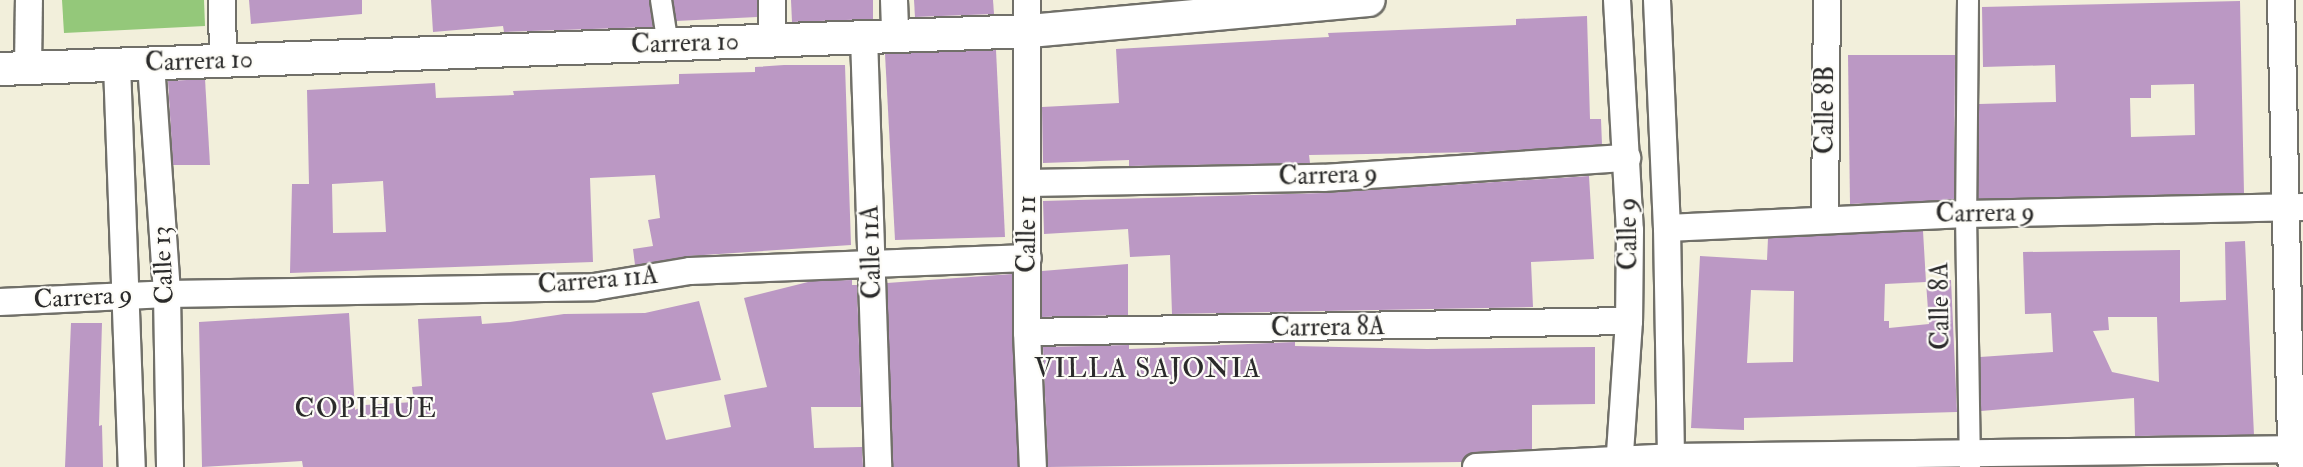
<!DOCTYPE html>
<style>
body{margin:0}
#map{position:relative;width:2303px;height:467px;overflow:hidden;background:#f2efdb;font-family:"IM FELL Double Pica",serif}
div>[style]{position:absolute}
.green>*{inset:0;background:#94c87a}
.building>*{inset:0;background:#bb98c4}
.roads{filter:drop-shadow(2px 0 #717069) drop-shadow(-2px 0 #717069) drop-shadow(0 2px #717069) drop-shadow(0 -2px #717069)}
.pedestrian>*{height:20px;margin:-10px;padding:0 10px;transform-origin:10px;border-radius:10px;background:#fff}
.minor>*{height:26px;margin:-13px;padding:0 13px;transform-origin:13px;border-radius:13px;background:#fff}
.tertiary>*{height:32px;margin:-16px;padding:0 16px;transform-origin:16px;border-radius:16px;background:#fff}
span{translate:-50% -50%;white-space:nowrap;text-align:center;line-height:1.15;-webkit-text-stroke:4.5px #fdfcf7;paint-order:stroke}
.street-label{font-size:26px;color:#2b2b2b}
.neighbourhood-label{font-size:27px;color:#2b2b2b;letter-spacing:1.5px}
</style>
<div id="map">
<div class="green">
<i style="clip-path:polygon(62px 0,204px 0,205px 26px,64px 33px)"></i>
</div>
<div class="building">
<i style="clip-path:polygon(249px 0,362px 0,362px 14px,251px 24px)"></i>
<i style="clip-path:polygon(431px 0,649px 0,653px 27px,504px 32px,503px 26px,433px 32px)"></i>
<i style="clip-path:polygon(673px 0,757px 0,757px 17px,676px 21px)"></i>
<i style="clip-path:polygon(791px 0,873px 0,873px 19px,792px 22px)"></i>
<i style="clip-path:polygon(914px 0,993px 0,994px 14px,915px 17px)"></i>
<i style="clip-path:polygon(evenodd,2240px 1px,2244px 193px,1978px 199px,1979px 104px,2056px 102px,2055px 65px,1983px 67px,1982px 7px,2240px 1px,2194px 84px,2195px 135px,2131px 137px,2130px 98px,2151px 98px,2151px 85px,2194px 84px)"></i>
<i style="clip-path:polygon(1587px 16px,1590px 119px,1601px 119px,1602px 145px,1483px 152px,1309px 155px,1310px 163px,1129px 166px,1129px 160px,1043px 163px,1042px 107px,1119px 103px,1116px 49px,1329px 37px,1328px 33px,1516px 25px,1516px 19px)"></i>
<i style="clip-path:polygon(996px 50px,1005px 237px,895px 240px,885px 54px)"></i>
<i style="clip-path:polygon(1848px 55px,1955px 55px,1954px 200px,1850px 204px)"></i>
<i style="clip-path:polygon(evenodd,784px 65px,845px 65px,851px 245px,689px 256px,635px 265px,633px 249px,653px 246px,648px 220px,660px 218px,655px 175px,590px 178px,593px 262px,290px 273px,292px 184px,309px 184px,307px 90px,435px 83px,436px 98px,514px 95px,513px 91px,679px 84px,679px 74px,755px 72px,755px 67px,784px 65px,383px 181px,386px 232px,333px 233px,332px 184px,383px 181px)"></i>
<i style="clip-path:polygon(205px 79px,210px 165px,173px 165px,168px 81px)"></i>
<i style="clip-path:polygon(1589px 176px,1594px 259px,1531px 262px,1533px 307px,1172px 314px,1170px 255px,1130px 257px,1128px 229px,1044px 234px,1043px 201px,1324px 193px)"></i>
<i style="clip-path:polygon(evenodd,1923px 231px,1926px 282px,1951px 280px,1957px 412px,1744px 418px,1744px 430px,1691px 428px,1700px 256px,1767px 260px,1768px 238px,1923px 231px,1926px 282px,1929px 324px,1889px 328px,1889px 321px,1884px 321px,1885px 284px,1926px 282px,1923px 231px,1751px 290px,1794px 291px,1793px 362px,1747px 363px,1751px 290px)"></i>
<i style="clip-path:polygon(evenodd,2245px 241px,2254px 435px,2135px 436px,2134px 398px,1981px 411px,1980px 357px,2053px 352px,2051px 313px,2025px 314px,2023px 252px,2180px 250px,2180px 302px,2226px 300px,2225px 242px,2245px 241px,2108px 317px,2157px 317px,2159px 382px,2112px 372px,2093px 331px,2109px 330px,2108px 317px)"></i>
<i style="clip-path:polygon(1128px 264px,1128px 315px,1042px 317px,1042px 271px)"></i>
<i style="clip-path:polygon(1012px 274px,1018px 467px,893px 467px,887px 283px)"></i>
<i style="clip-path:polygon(852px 280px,852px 285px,857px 285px,861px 407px,811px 407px,814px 448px,862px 447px,863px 467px,303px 467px,302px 461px,202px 467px,199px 322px,349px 313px,355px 410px,365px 405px,414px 402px,412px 387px,422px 386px,418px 319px,481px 316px,482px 324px,510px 322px,564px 314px,645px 313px,699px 301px,721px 380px,652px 393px,666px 440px,731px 427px,724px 395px,767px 387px,744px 298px,812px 281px)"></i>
<i style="clip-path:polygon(71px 323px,102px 323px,99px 426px,102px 425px,103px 467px,65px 467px)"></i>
<i style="clip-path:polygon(1295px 342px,1295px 346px,1427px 349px,1595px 347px,1595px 404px,1532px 405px,1532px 449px,1475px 452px,1462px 462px,1048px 467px,1043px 347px,1129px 345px,1129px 349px)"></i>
</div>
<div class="roads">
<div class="pedestrian">
<i style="left:661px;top:0;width:46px;rotate:81.2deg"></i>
<i style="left:1968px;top:0;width:214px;rotate:90.5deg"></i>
<i style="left:1966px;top:214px;width:253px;rotate:89.1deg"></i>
</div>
<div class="minor">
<i style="left:222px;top:0;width:61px;rotate:89.1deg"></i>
<i style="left:772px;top:0;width:41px;rotate:90deg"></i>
<i style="left:894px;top:0;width:36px;rotate:88deg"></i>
<i style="left:1027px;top:0;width:332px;rotate:90deg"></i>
<i style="left:1027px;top:332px;width:135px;rotate:87.5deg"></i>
<i style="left:1617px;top:0;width:230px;rotate:86.8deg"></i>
<i style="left:1630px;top:230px;width:91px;rotate:90.6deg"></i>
<i style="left:1629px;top:321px;width:146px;rotate:93.9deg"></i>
<i style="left:1657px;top:0;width:228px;rotate:87.5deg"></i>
<i style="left:1667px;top:228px;width:239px;rotate:89deg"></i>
<i style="left:2281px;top:0;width:467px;rotate:88.7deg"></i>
<i style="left:864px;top:37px;width:430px;rotate:88.1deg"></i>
<i style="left:151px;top:64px;width:231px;rotate:86deg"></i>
<i style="left:167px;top:294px;width:173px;rotate:89deg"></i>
<i style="left:117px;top:65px;width:402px;rotate:87.9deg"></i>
<i style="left:28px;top:68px;width:68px;rotate:-89.2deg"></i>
<i style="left:1028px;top:183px;width:295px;rotate:-1deg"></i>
<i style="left:1323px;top:178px;width:305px;rotate:-3.8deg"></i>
<i style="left:1825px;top:219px;width:219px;rotate:-89.5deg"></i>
<i style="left:1667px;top:228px;width:299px;rotate:-2.7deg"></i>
<i style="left:1966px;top:214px;width:337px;rotate:-1.2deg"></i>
<i style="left:0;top:302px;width:167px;rotate:-2.7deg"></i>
<i style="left:167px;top:294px;width:427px;rotate:-0.9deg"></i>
<i style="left:594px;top:287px;width:97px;rotate:-9.5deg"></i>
<i style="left:690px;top:271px;width:338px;rotate:-2.2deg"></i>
<i style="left:1027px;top:332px;width:602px;rotate:-1.05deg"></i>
<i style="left:1476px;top:467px;width:195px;rotate:-2.9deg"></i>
<i style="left:1671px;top:457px;width:632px;rotate:-0.73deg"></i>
</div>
<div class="tertiary">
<i style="left:0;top:69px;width:1030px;rotate:-2.11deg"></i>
<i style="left:1029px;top:31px;width:341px;rotate:-5.2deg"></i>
</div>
</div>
<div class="street-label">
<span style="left:685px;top:44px;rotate:-2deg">Carrera 10</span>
<span style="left:199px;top:62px;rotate:-2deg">Carrera 10</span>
<span style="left:1826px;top:110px;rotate:-90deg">Calle 8B</span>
<span style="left:1328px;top:176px;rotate:-2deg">Carrera 9</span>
<span style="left:1985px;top:214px;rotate:-1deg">Carrera 9</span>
<span style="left:1028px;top:234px;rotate:-90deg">Calle 11</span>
<span style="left:1629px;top:234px;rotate:-91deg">Calle 9</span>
<span style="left:872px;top:252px;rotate:-92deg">Calle 11A</span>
<span style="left:164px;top:265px;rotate:-93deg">Calle 13</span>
<span style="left:598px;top:281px;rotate:-5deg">Carrera 11A</span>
<span style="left:83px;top:298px;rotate:-3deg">Carrera 9</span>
<span style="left:1941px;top:306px;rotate:-91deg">Calle 8A</span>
<span style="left:1328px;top:328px;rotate:-1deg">Carrera 8A</span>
</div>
<div class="neighbourhood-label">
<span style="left:1148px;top:369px">VILLA SAJONIA</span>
<span style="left:366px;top:409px">COPIHUE</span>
</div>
</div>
